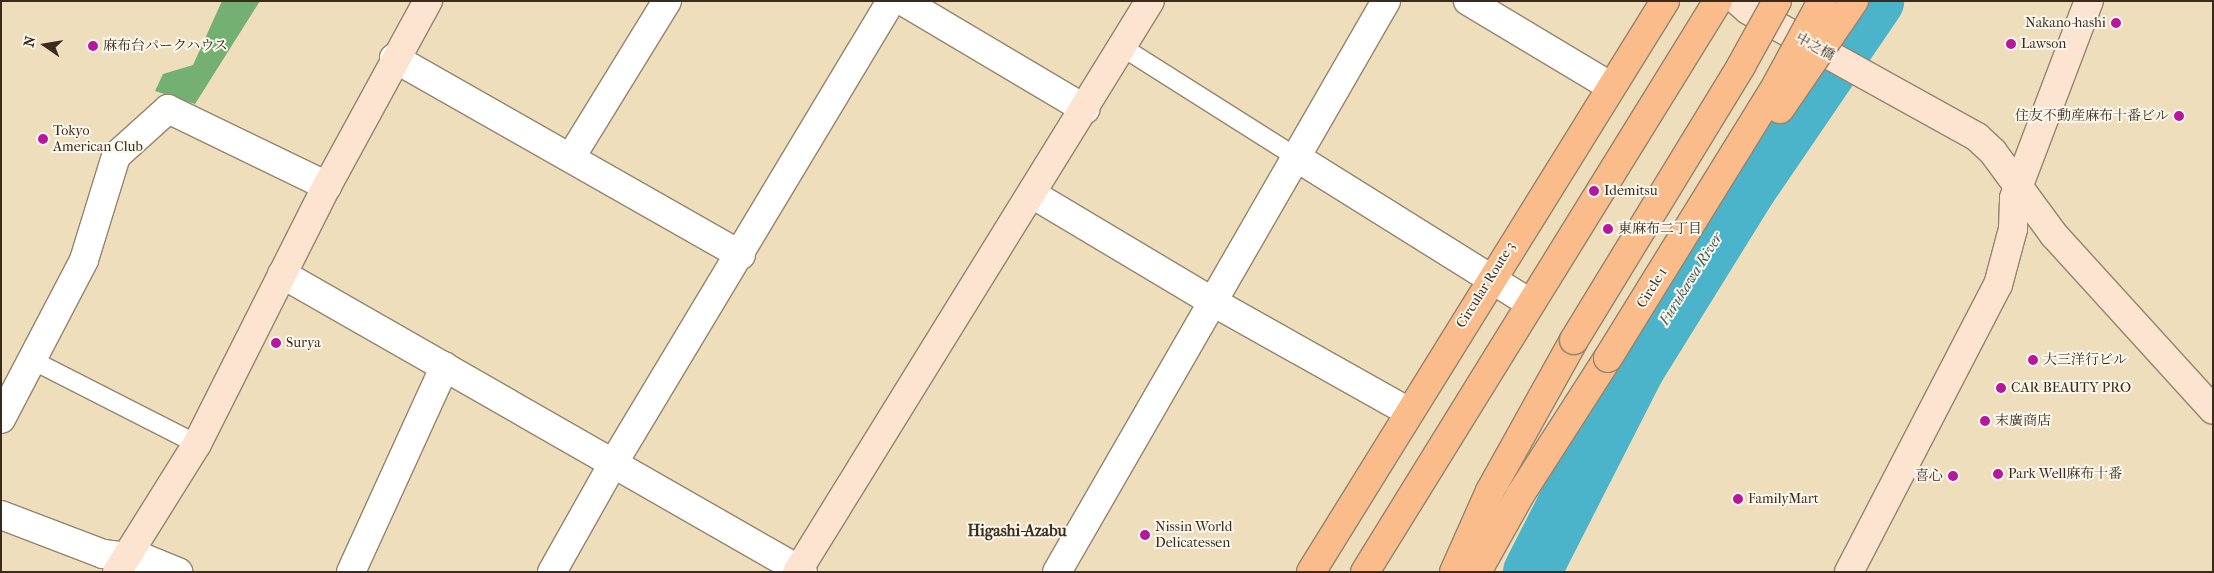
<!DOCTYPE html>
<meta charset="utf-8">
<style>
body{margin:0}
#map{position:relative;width:2214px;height:573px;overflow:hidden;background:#efdebc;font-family:"IM FELL French Canon","Noto Serif JP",serif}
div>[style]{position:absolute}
.forest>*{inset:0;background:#73b072}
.river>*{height:58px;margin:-29px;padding:0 29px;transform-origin:29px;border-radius:29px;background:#4cb4ca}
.roads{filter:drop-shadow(1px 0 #95846d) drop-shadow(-1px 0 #95846d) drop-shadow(0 1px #95846d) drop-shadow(0 -1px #95846d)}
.lane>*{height:18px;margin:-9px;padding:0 9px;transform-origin:9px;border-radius:9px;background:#fff}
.street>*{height:28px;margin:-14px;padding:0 14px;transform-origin:14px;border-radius:14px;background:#fff}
.secondary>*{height:28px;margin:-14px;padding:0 14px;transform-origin:14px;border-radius:14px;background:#fde4d0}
.primary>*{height:28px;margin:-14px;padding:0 14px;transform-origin:14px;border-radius:14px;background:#f9bc8a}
.highway>*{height:28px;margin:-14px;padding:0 14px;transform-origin:14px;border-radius:14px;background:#f9bc8a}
.bridges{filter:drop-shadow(1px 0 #95846d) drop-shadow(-1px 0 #95846d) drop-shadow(0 1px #95846d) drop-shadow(0 -1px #95846d)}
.highway-bridge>*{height:28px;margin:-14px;padding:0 14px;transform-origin:14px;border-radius:14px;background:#f9bc8a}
.dots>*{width:14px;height:14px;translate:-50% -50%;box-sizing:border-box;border:2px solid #fbf7ec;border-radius:50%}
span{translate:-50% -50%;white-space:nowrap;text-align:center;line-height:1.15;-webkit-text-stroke:4px #fbf7ec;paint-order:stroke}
.poi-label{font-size:14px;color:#3b2a1e}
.right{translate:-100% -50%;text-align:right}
.left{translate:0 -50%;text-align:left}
.street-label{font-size:14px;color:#3b2a1e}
.water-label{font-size:15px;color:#415a5a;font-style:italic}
.quarter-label{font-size:16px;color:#3b2a1e;font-weight:700}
.frame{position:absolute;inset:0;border:2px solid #3b2a1e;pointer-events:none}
.north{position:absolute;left:20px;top:20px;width:50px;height:50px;-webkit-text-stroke:4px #fbf7ec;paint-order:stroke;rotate:283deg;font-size:14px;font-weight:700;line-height:20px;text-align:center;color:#3b2a1e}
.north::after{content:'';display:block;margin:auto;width:18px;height:22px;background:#3b2a1e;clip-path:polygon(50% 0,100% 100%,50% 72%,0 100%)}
</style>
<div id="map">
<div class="forest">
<i style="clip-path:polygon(222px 1px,260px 1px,195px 104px,155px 91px,163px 74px,193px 65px)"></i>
</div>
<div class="river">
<i style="left:1532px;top:572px;width:229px;rotate:-63deg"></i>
<i style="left:1636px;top:368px;width:214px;rotate:-58.2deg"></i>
<i style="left:1749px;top:186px;width:224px;rotate:-55.7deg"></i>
</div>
<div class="roads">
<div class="lane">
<i style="left:1122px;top:47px;width:206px;rotate:32.3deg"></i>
<i style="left:32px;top:360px;width:185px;rotate:27deg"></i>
</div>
<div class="street">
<i style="left:903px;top:1px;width:212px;rotate:30.7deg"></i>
<i style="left:1468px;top:1px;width:165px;rotate:30.9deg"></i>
<i style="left:394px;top:58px;width:399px;rotate:29.6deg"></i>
<i style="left:571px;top:157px;width:183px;rotate:-58.4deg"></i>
<i style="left:1296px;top:157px;width:276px;rotate:32deg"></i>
<i style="left:1032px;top:194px;width:211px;rotate:30.8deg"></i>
<i style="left:1213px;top:302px;width:225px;rotate:29.3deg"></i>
<i style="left:282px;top:274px;width:600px;rotate:29.77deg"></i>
<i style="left:1px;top:419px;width:179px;rotate:-62.4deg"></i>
<i style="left:84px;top:260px;width:109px;rotate:-72.9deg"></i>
<i style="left:116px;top:156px;width:70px;rotate:-42.1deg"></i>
<i style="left:168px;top:109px;width:177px;rotate:25.8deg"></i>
<i style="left:1px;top:515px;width:109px;rotate:20.9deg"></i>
<i style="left:103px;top:554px;width:43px;rotate:6.6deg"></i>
<i style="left:146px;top:559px;width:35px;rotate:22deg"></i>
<i style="left:351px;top:572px;width:226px;rotate:-65.5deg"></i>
<i style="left:552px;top:572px;width:126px;rotate:-60.6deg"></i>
<i style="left:614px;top:462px;width:538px;rotate:-59deg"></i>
<i style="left:1057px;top:572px;width:659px;rotate:-60.05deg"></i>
</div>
<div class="secondary">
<i style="left:1738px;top:1px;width:13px;rotate:42deg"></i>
<i style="left:1748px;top:10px;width:262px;rotate:29deg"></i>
<i style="left:1977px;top:137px;width:22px;rotate:43deg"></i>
<i style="left:1993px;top:152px;width:103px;rotate:53.7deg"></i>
<i style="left:2054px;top:235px;width:236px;rotate:47.7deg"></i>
<i style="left:117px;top:572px;width:151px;rotate:-58deg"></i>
<i style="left:197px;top:444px;width:289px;rotate:-63.3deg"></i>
<i style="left:327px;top:186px;width:211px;rotate:-61.4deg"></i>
<i style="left:797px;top:572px;width:671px;rotate:-58.28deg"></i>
<i style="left:1849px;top:572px;width:323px;rotate:-62.6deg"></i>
<i style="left:1998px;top:285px;width:58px;rotate:-75deg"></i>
<i style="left:2013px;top:229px;width:31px;rotate:-88deg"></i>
<i style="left:2014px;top:198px;width:211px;rotate:-69.2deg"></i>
</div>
<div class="primary">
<i style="left:1311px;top:572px;width:672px;rotate:-58.2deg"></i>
<i style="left:1365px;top:572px;width:671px;rotate:-58.28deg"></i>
</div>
<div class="highway">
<i style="left:1454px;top:572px;width:89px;rotate:-66deg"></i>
<i style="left:1490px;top:491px;width:173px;rotate:-60.9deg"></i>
<i style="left:1477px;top:572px;width:88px;rotate:-60.8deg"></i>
<i style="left:1520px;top:495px;width:163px;rotate:-57.3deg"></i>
</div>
</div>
<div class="bridges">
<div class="highway-bridge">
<i style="left:1780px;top:109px;width:131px;rotate:-55.6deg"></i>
<i style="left:1574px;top:340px;width:321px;rotate:-58.6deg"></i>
<i style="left:1741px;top:66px;width:74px;rotate:-61deg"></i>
<i style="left:1608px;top:358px;width:322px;rotate:-58.3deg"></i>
<i style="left:1777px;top:84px;width:94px;rotate:-61.5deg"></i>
</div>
</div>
<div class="dots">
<i style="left:2116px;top:23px;background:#b5179e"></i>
<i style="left:2011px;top:44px;background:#b5179e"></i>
<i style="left:93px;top:46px;background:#b5179e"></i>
<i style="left:2179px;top:116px;background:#b5179e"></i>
<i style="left:43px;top:139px;background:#b5179e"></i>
<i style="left:1594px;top:191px;background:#b5179e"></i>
<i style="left:1608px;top:229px;background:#b5179e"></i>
<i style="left:276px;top:343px;background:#b5179e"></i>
<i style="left:2033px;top:360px;background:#b5179e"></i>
<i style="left:2001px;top:388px;background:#b5179e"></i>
<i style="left:1985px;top:421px;background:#b5179e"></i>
<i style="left:1998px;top:474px;background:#b5179e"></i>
<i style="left:1953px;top:476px;background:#b5179e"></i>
<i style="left:1738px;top:499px;background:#b5179e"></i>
<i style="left:1145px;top:535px;background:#b5179e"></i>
</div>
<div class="poi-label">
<span class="right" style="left:2106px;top:23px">Nakano-hashi</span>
<span class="left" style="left:2021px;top:44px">Lawson</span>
<span class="left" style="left:103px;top:46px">麻布台パークハウス</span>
<span class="right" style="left:2169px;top:116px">住友不動産麻布十番ビル</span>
<span class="left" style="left:53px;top:139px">Tokyo<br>American Club</span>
<span class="left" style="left:1604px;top:191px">Idemitsu</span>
<span class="left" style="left:1618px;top:229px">東麻布二丁目</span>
<span class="left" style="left:286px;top:343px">Surya</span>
<span class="left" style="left:2043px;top:360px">大三洋行ビル</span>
<span class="left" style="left:2011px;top:388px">CAR BEAUTY PRO</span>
<span class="left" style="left:1995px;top:421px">末廣商店</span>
<span class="left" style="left:2008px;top:474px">Park Well麻布十番</span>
<span class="right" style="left:1943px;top:476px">喜心</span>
<span class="left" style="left:1748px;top:499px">FamilyMart</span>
<span class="left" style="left:1155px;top:535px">Nissin World<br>Delicatessen</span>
</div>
<div class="street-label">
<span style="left:1815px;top:47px;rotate:29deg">中之橋</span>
<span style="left:1486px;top:285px;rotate:-58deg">Circular Route 3</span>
<span style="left:1652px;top:288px;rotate:-58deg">Circle 1</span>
</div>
<div class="water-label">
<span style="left:1691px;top:279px;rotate:-58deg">Furukawa River</span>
</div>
<div class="quarter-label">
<span style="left:1017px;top:531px">Higashi-Azabu</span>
</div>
<div class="frame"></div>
<div class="north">N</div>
</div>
